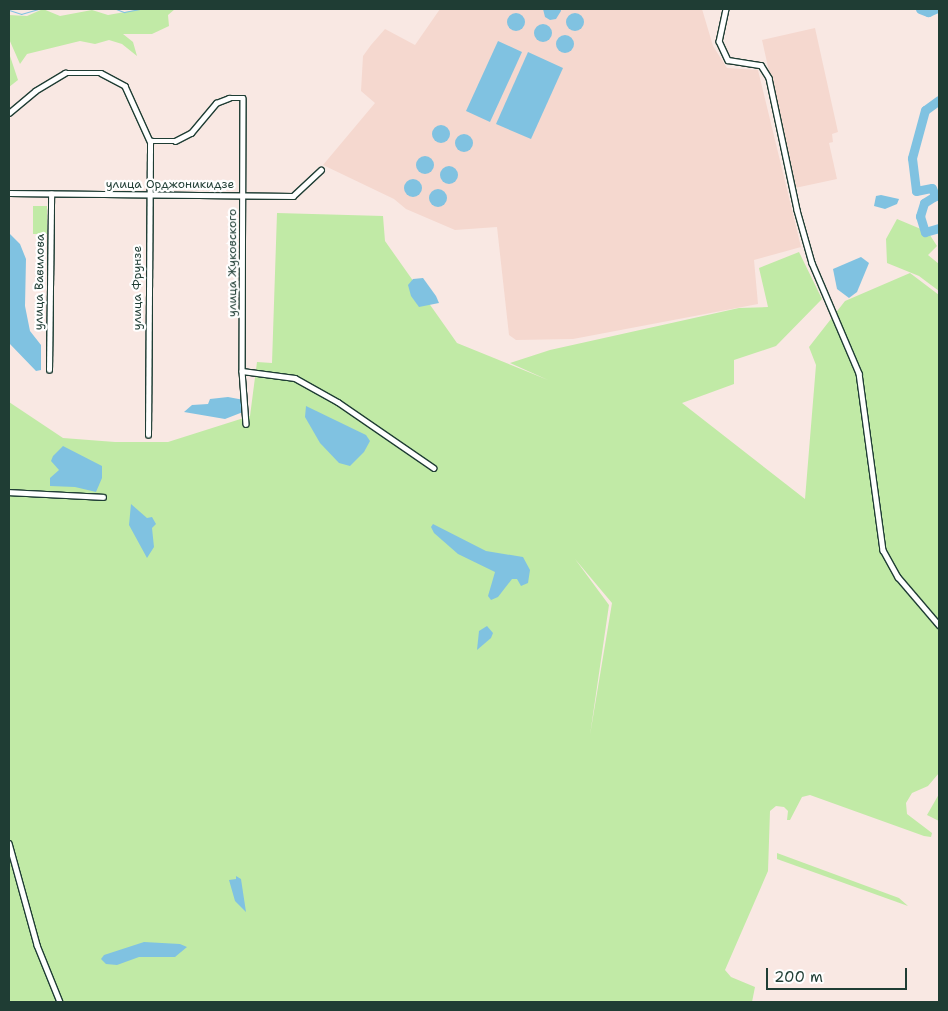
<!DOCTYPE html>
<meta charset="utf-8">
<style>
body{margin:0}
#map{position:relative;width:948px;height:1011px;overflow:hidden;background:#f9e8e3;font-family:"Shantell Sans",sans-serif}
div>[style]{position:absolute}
.built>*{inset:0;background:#f5d8cf}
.green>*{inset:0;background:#c1eaa6}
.water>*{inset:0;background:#80c2e1}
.round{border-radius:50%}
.stream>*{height:1px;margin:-0.5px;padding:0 0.5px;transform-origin:0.5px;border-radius:0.5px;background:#80c2e1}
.river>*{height:9px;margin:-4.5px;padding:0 4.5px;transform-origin:4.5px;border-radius:4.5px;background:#80c2e1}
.roads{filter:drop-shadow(1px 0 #1f3d34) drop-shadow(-1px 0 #1f3d34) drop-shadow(0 1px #1f3d34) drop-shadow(0 -1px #1f3d34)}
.street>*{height:4.5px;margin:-2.25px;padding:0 2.25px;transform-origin:2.25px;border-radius:2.25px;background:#fff}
span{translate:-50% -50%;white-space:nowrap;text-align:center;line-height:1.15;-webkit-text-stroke:4.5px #fff;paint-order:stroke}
.street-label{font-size:12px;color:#1f3d34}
.frame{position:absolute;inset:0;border:10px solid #1f3d34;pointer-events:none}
.scale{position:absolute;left:766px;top:968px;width:141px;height:22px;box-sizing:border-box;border:2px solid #1f3d34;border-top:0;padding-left:6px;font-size:15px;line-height:18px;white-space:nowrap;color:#1f3d34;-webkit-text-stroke:4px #fff;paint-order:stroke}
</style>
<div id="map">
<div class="built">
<i style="clip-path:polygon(440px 9px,702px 9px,713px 46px,727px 68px,758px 70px,801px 247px,754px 260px,758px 304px,573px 339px,516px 340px,509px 335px,497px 227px,455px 230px,406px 209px,394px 199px,323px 165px,375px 103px,361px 91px,363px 56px,371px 45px,385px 29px,415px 45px)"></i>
<i style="clip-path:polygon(815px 28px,838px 132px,832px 134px,833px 142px,829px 143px,837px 179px,795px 188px,762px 40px)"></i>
</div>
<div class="green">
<i style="clip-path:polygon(43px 9px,60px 16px,92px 10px,108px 15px,142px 9px,175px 9px,168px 15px,169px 26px,152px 34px,123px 34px,133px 42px,137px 56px,122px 44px,109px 40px,95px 44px,80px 41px,27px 54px,20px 64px,9px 39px,9px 15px,27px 16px)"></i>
<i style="clip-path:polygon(9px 53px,18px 80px,9px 87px)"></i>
<i style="clip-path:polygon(33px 206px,47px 206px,47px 234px,33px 234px)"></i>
<i style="clip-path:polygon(evenodd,277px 213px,383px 216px,385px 241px,457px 343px,548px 380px,510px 363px,550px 350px,739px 308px,768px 307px,759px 268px,799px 252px,822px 299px,776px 346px,734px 360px,734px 384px,682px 403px,805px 499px,816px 365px,809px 347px,845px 301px,910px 273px,939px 295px,939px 773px,928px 786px,912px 793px,906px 803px,907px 814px,932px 833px,931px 837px,924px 836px,810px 795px,802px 797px,790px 820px,787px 820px,788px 811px,784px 807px,776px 806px,770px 811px,768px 871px,725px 970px,731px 977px,755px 987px,752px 1002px,9px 1002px,9px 402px,63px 438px,115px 442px,168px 442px,250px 416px,257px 362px,272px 363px,277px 213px,575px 559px,612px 603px,590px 735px,609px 605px,575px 559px)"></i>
<i style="clip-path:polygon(897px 219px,928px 232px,937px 246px,928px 255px,939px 264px,939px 291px,919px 276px,887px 263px,886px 239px)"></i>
<i style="clip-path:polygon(939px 794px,939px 821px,927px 815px)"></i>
<i style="clip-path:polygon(777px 853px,899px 898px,908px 906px,777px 859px)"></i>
</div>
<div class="water">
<i style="clip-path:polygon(543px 9px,561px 9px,561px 11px,556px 19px,550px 20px,545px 17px)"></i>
<i class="round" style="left:507px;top:13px;width:18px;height:18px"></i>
<i class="round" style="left:566px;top:13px;width:18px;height:18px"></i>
<i class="round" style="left:534px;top:24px;width:18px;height:18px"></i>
<i class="round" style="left:556px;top:35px;width:18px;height:18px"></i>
<i style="clip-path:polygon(498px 41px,522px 52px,490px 122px,466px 111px)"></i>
<i style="clip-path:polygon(528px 52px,563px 68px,531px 139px,496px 124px)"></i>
<i class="round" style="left:432px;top:125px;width:18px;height:18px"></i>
<i class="round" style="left:455px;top:134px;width:18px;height:18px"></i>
<i class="round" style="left:416px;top:156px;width:18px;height:18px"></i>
<i class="round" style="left:440px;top:166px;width:18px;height:18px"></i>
<i class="round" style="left:404px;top:179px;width:18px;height:18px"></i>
<i class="round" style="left:429px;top:189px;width:18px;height:18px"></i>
<i style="clip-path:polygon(881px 195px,899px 199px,897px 204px,885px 209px,874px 206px,876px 196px)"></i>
<i style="clip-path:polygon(9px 233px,20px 244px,26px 259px,25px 306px,30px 331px,41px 345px,41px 370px,36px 371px,9px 343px)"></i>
<i style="clip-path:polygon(861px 257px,869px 263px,857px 292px,849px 298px,837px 289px,833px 269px)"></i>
<i style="clip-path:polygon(423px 278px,436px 296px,439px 303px,419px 307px,411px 296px,408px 285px,413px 279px)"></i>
<i style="clip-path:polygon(228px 397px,244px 400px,243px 412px,225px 419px,184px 412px,192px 405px,208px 404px,210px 399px)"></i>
<i style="clip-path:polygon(306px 406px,366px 435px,370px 441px,364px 452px,350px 466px,339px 463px,320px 443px,305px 417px)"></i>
<i style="clip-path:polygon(63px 446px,102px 466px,102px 478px,96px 492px,75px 487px,50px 486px,50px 478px,59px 470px,51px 461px,53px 456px)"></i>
<i style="clip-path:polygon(131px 504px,147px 518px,152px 517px,156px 524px,152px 528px,154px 547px,147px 558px,129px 525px)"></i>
<i style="clip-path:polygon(433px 524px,486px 551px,523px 557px,530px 570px,528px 583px,521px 586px,517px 579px,512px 579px,498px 597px,491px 600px,488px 596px,495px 572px,458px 554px,434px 533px,431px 527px)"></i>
<i style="clip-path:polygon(487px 626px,493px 633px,491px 638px,477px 650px,479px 631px)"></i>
<i style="clip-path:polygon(236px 876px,241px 879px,246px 912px,235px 901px,229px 880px,236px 879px)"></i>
<i style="clip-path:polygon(144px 942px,180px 944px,187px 947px,175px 957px,139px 957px,117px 965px,106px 964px,101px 959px,104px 955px)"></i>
</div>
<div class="stream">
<i style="left:58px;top:9px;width:6px"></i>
<i style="left:116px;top:9px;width:9px;rotate:21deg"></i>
<i style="left:124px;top:12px;width:16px;rotate:-11deg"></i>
<i style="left:9px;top:10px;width:13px;rotate:18deg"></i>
<i style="left:21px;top:14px;width:18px;rotate:-16deg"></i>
</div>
<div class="river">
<i style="left:920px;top:9px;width:9px;rotate:21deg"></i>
<i style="left:928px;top:12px;width:8px;rotate:-23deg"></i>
<i style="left:939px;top:100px;width:17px;rotate:144deg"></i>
<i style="left:925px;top:110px;width:50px;rotate:105.2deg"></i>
<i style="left:912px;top:158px;width:33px;rotate:83deg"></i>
<i style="left:916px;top:191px;width:16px;rotate:-11deg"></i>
<i style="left:932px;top:188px;width:9px;rotate:69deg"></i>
<i style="left:935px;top:196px;width:13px;rotate:148deg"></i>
<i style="left:924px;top:203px;width:14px;rotate:107deg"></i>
<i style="left:920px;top:216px;width:17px;rotate:73deg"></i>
<i style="left:925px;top:232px;width:15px;rotate:-16deg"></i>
</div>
<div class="roads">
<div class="street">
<i style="left:726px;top:9px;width:33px;rotate:102deg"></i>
<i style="left:719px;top:41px;width:21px;rotate:65deg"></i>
<i style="left:728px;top:60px;width:33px;rotate:9deg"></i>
<i style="left:761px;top:65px;width:15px;rotate:58deg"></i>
<i style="left:769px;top:78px;width:135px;rotate:78deg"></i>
<i style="left:797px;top:210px;width:55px;rotate:74.2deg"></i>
<i style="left:812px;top:263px;width:120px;rotate:66.9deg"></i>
<i style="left:859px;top:373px;width:179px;rotate:82.3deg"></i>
<i style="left:883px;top:550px;width:31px;rotate:61deg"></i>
<i style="left:898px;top:577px;width:63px;rotate:49.5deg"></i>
<i style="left:9px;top:113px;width:34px;rotate:-40deg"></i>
<i style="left:35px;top:91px;width:35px;rotate:-31deg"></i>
<i style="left:65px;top:73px;width:36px"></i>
<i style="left:101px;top:73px;width:27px;rotate:28deg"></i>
<i style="left:125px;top:86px;width:60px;rotate:65.6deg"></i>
<i style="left:150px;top:141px;width:25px"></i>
<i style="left:175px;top:141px;width:18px;rotate:-27deg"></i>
<i style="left:191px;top:133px;width:39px;rotate:-50deg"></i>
<i style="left:216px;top:103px;width:14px;rotate:-21deg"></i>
<i style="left:229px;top:98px;width:14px"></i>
<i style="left:243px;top:98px;width:273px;rotate:90.2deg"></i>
<i style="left:242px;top:371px;width:53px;rotate:85.7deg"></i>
<i style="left:9px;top:193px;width:284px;rotate:0.6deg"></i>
<i style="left:293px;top:196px;width:38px;rotate:-43deg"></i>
<i style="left:49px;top:370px;width:176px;rotate:-89.3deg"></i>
<i style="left:242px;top:371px;width:53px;rotate:7.5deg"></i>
<i style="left:295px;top:378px;width:49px;rotate:29.2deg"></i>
<i style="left:338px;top:402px;width:116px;rotate:34.5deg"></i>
<i style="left:148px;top:435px;width:294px;rotate:-89.6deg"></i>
<i style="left:9px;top:492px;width:94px;rotate:3deg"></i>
<i style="left:9px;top:843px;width:106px;rotate:74.6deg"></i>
<i style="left:37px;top:945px;width:61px;rotate:68deg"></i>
</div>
</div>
<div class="street-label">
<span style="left:170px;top:185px">улица Орджоникидзе</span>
<span style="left:233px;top:263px;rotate:-90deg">улица Жуковского</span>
<span style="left:40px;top:282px;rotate:-89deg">улица Вавилова</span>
<span style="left:138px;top:288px;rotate:-90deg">улица Фрунзе</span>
</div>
<div class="frame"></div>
<div class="scale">200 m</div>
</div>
